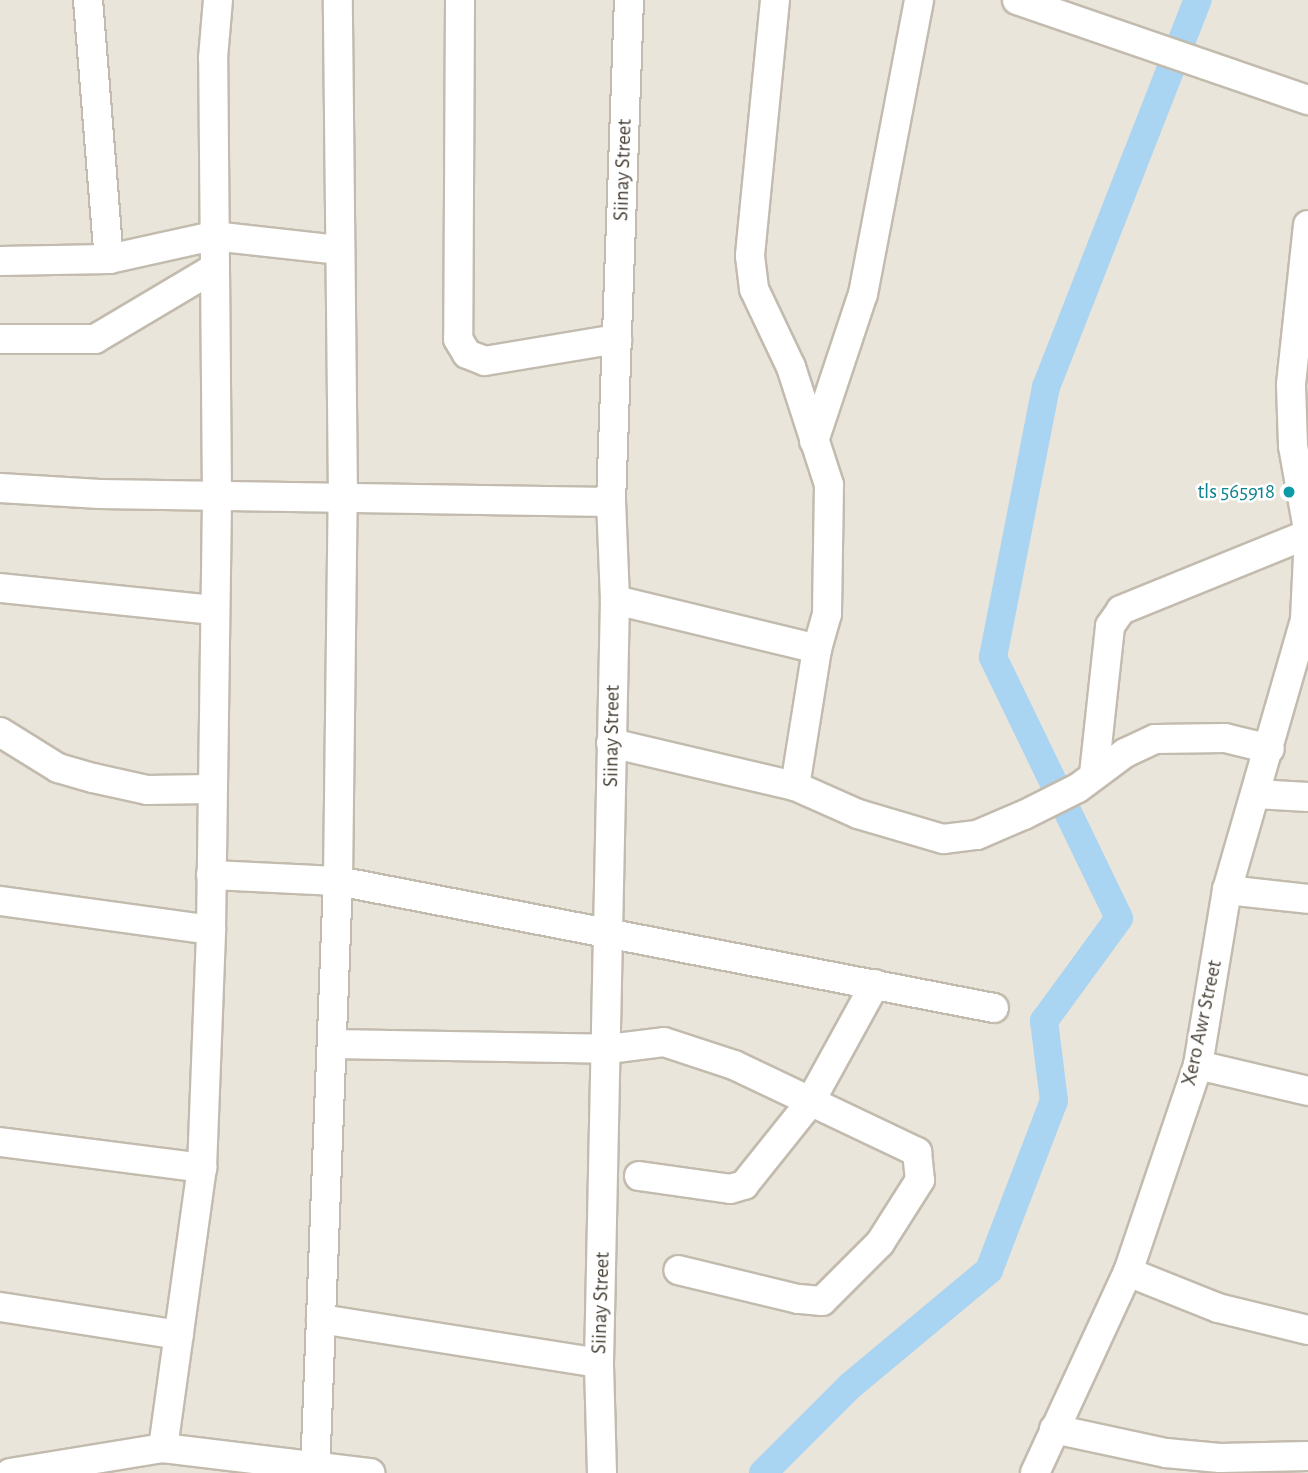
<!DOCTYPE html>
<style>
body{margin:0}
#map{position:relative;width:1308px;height:1473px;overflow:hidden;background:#f6f3ec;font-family:"Alegreya Sans",sans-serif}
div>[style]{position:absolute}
.residential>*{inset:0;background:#eae5da}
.canal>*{height:28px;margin:-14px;padding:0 14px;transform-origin:14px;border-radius:14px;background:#a9d4f2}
.roads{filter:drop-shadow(2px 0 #c2bbae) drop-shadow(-2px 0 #c2bbae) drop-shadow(0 2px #c2bbae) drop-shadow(0 -2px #c2bbae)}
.minor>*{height:28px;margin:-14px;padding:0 14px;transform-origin:14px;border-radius:14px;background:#fff}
.dots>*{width:19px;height:19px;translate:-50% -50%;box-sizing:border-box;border:4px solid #fff;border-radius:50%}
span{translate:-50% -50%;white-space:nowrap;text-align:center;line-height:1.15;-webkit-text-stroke:5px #fff;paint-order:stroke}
.street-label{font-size:21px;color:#4b4439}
.culture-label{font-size:21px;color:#0d838f}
.right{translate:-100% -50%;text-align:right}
</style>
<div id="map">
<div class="residential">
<i style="clip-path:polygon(0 0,1308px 0,1308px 1473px,0 1473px)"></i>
</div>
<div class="canal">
<i style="left:763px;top:1473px;width:123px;rotate:-45deg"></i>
<i style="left:850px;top:1386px;width:181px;rotate:-39.8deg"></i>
<i style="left:989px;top:1270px;width:181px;rotate:-69deg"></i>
<i style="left:1054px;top:1101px;width:81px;rotate:-97.1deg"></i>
<i style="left:1044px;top:1021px;width:127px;rotate:-53.9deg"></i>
<i style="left:1119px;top:918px;width:290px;rotate:-115.8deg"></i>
<i style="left:993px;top:657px;width:275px;rotate:-78.9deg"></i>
<i style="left:1046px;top:387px;width:416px;rotate:-68.6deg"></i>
</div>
<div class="roads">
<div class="minor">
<i style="left:88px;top:0;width:260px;rotate:85.4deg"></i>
<i style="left:460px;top:0;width:339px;rotate:90.3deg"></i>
<i style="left:458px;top:339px;width:17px;rotate:59deg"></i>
<i style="left:467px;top:354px;width:19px;rotate:21deg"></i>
<i style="left:485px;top:361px;width:134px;rotate:-9.5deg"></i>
<i style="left:775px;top:0;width:257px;rotate:95.6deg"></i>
<i style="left:750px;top:256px;width:33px;rotate:83deg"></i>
<i style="left:754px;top:289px;width:86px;rotate:64.6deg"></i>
<i style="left:791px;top:367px;width:124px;rotate:72.1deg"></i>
<i style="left:829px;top:485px;width:129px;rotate:90.9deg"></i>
<i style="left:827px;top:614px;width:36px;rotate:106deg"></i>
<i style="left:817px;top:649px;width:139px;rotate:99.1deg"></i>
<i style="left:1017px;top:0;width:308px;rotate:19deg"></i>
<i style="left:1308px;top:225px;width:161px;rotate:96.1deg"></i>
<i style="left:1291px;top:385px;width:61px;rotate:88.1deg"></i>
<i style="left:1293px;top:446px;width:84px;rotate:79.8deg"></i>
<i style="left:0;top:261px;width:109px;rotate:-1.1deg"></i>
<i style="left:109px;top:259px;width:107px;rotate:-12.5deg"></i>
<i style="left:213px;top:236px;width:128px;rotate:6.3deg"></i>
<i style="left:0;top:339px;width:95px"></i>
<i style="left:95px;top:339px;width:137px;rotate:-30.7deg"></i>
<i style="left:814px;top:441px;width:155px;rotate:-71.6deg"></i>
<i style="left:863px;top:294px;width:299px;rotate:-79.2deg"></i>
<i style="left:0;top:488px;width:100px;rotate:3.4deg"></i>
<i style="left:100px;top:494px;width:511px;rotate:0.9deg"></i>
<i style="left:0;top:588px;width:215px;rotate:5.9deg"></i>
<i style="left:615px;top:600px;width:208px;rotate:13.6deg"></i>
<i style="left:0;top:732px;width:68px;rotate:31.8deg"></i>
<i style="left:58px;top:768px;width:36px;rotate:16deg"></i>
<i style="left:93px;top:778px;width:55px;rotate:12.5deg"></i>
<i style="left:147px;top:790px;width:63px;rotate:-0.9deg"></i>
<i style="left:611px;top:743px;width:189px;rotate:13.2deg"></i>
<i style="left:795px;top:786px;width:69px;rotate:24deg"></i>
<i style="left:858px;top:814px;width:89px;rotate:16.4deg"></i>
<i style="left:943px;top:839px;width:34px;rotate:-7deg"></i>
<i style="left:977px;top:835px;width:51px;rotate:-23.1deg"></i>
<i style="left:1024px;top:815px;width:60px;rotate:-26.6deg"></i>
<i style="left:1078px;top:788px;width:59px;rotate:-36.7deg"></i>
<i style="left:1125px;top:753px;width:33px;rotate:-25deg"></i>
<i style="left:1155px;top:739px;width:70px;rotate:-0.8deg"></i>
<i style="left:1225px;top:738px;width:46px;rotate:13.7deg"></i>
<i style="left:1094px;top:774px;width:149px;rotate:-83.8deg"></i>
<i style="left:1110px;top:626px;width:19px;rotate:-55deg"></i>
<i style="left:1121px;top:610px;width:202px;rotate:-22.1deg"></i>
<i style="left:1256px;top:794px;width:52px;rotate:3.3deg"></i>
<i style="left:211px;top:875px;width:127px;rotate:2.7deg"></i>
<i style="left:338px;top:881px;width:668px;rotate:10.96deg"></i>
<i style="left:1227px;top:890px;width:81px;rotate:6.3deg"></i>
<i style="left:0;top:901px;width:213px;rotate:7.8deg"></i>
<i style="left:332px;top:1044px;width:276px;rotate:1deg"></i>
<i style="left:608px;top:1049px;width:56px;rotate:-7.1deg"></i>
<i style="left:664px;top:1042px;width:74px;rotate:18.2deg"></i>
<i style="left:734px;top:1065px;width:203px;rotate:25.4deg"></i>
<i style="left:917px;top:1152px;width:28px;rotate:84deg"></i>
<i style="left:920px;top:1180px;width:75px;rotate:122.4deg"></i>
<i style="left:880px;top:1243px;width:82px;rotate:135deg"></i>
<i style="left:822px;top:1301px;width:24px;rotate:-175deg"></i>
<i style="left:798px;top:1299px;width:123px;rotate:-166.4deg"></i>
<i style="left:1198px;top:1065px;width:113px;rotate:13.3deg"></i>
<i style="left:0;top:1142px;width:204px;rotate:7.3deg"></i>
<i style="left:639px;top:1176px;width:92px;rotate:8.1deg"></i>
<i style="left:730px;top:1189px;width:15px;rotate:-16deg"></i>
<i style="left:744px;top:1185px;width:104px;rotate:-51.3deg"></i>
<i style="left:809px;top:1104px;width:137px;rotate:-61.2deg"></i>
<i style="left:1128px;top:1272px;width:97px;rotate:21.8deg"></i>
<i style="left:1218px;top:1308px;width:93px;rotate:13.7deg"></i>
<i style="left:0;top:1307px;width:181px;rotate:8.9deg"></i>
<i style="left:321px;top:1319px;width:281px;rotate:9deg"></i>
<i style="left:1054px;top:1429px;width:115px;rotate:12.1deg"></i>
<i style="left:1166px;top:1453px;width:54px;rotate:5.3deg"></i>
<i style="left:1220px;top:1458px;width:88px;rotate:-1.3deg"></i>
<i style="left:163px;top:1448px;width:283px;rotate:-82.1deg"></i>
<i style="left:202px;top:1168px;width:238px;rotate:-87.8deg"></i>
<i style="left:211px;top:930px;width:434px;rotate:-89.2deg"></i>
<i style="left:217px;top:496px;width:438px;rotate:-90.5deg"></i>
<i style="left:213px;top:58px;width:58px;rotate:-85.1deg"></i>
<i style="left:10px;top:1473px;width:155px;rotate:-9.3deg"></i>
<i style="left:163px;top:1448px;width:209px;rotate:6.9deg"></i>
<i style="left:315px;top:1473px;width:592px;rotate:-87.78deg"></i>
<i style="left:338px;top:881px;width:383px;rotate:-89.3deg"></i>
<i style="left:343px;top:498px;width:498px;rotate:-90.6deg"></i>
<i style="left:602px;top:1473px;width:110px;rotate:-91.6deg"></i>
<i style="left:599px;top:1363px;width:763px;rotate:-88.8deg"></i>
<i style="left:615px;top:600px;width:98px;rotate:-92.3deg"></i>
<i style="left:611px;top:502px;width:502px;rotate:-87.95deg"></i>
<i style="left:1035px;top:1473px;width:221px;rotate:-65.2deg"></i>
<i style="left:1128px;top:1272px;width:219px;rotate:-71.3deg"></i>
<i style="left:1198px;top:1065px;width:177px;rotate:-80.6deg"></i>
<i style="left:1227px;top:890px;width:282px;rotate:-73.9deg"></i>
<i style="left:1305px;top:619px;width:63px;rotate:-87.3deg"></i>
</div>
</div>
<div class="dots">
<i style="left:1289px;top:492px;background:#0f9aa8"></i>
</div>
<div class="street-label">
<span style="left:623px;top:170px;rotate:-88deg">Siinay Street</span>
<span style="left:612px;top:736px;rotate:-89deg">Siinay Street</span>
<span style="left:1202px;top:1023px;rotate:-78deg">Xero Awr Street</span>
<span style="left:601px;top:1303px;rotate:-88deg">Siinay Street</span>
</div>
<div class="culture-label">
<span class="right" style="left:1275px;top:492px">tls 565918</span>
</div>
</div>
